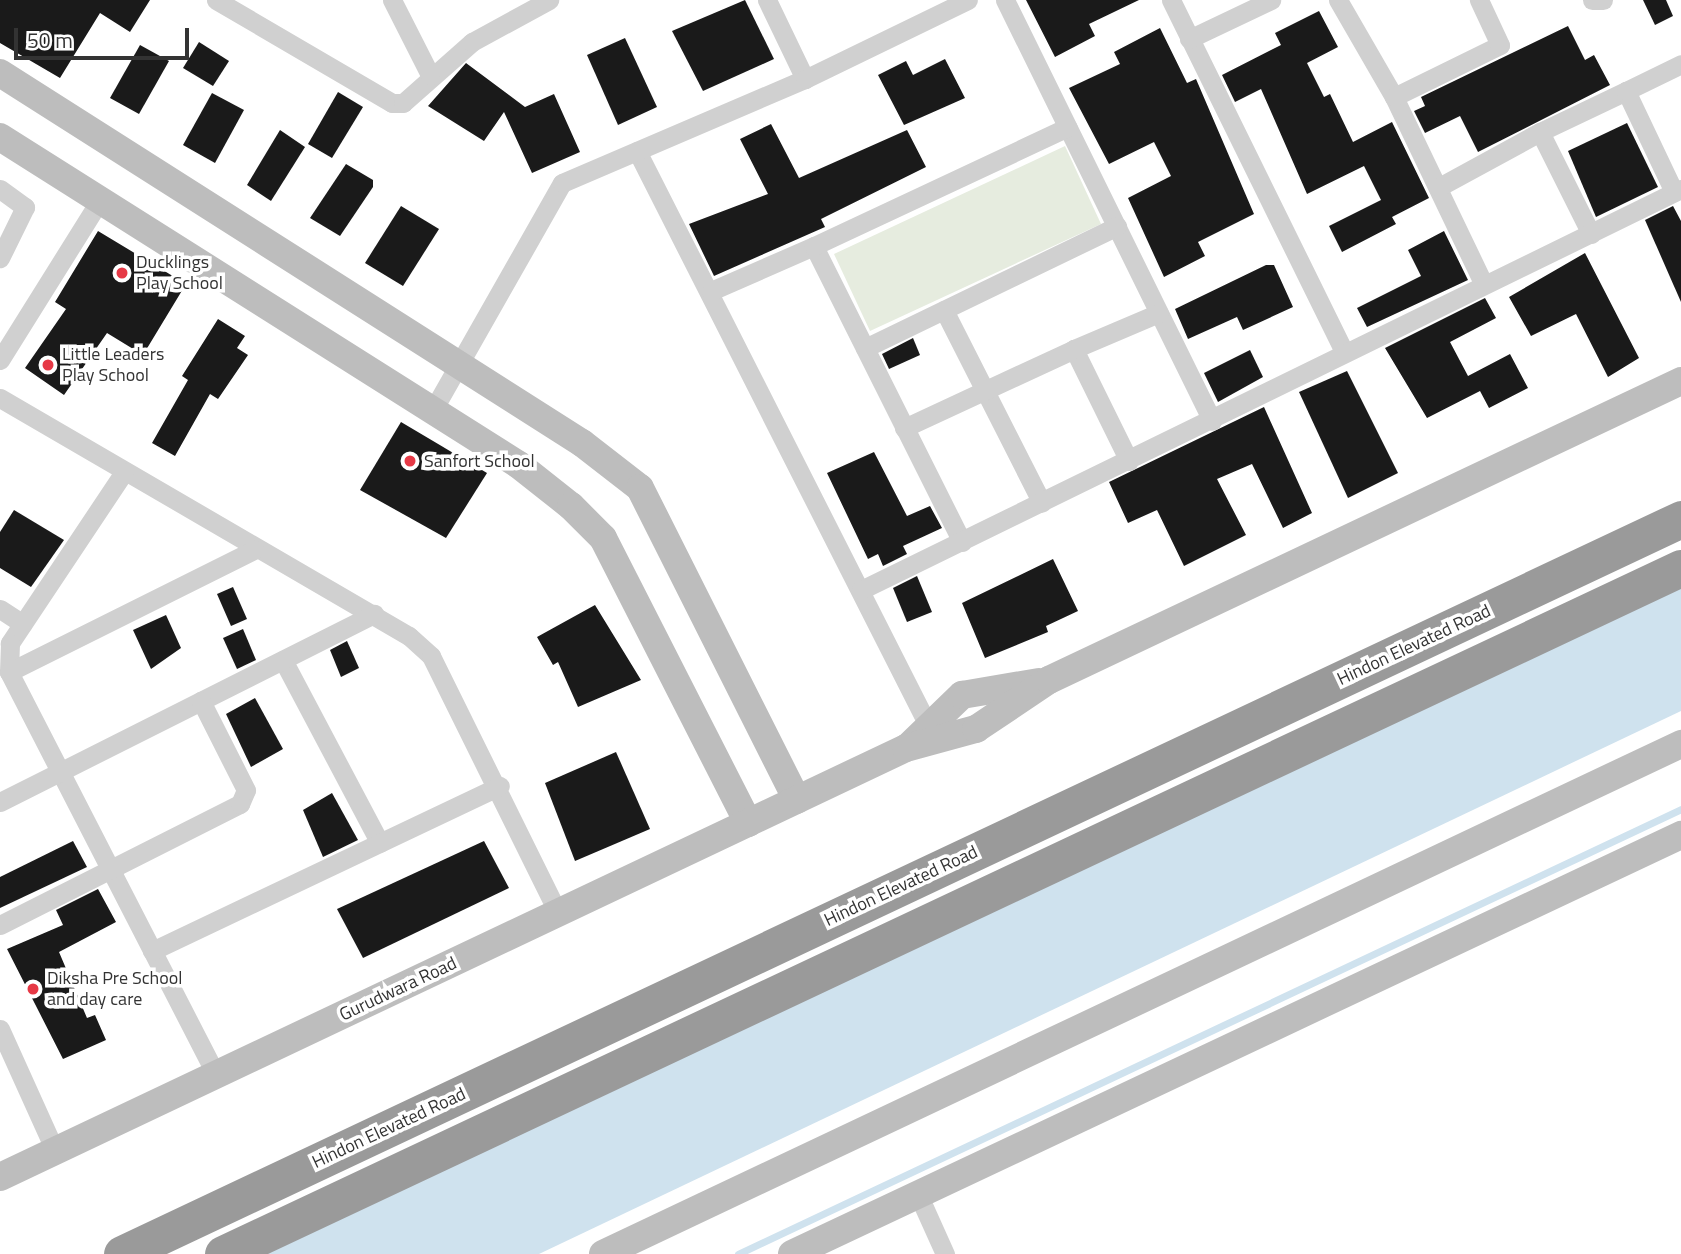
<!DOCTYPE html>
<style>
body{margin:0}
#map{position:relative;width:1681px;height:1254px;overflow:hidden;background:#fff;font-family:"Titillium Web",sans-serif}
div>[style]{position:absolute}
.green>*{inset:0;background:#e6ecdf}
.water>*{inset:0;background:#cfe2ee}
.stream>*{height:7px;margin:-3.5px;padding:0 3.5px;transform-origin:3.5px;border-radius:3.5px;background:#cfe2ee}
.building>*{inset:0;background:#1a1a1a}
.street>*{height:19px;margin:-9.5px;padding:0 9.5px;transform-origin:9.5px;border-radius:9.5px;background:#d0d0d0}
.secondary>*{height:28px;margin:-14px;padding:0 14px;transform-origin:14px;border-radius:14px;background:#bdbdbd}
.highway>*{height:37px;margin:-18.5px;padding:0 18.5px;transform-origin:18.5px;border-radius:18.5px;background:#9a9a9a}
.dots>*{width:19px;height:19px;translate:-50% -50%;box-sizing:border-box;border:4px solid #fff;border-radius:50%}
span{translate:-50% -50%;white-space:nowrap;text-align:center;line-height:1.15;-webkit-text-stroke:7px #fff;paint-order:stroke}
.poi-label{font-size:18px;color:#333}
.left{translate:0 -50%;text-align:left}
.street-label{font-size:18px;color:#333}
.scale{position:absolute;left:14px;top:28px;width:175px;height:32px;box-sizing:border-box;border:4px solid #333;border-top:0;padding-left:9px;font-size:21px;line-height:24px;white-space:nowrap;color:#333;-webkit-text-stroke:5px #fff;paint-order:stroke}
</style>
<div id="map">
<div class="green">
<i style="clip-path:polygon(1065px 146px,1101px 224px,870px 331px,834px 254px)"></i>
</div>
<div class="water">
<i style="clip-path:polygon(1681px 570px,1681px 711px,539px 1254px,236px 1254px)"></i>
</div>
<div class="stream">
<i style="left:738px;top:1254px;width:1043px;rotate:-25.26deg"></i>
</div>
<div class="building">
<i style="clip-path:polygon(0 0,150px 0,130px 32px,100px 13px,60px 78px,0 43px)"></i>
<i style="clip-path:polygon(745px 0,774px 59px,703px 91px,672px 31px)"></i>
<i style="clip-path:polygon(1026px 0,1139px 0,1089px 24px,1095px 36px,1055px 57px)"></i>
<i style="clip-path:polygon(1643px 0,1666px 0,1673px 16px,1655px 25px)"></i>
<i style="clip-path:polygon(1319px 11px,1338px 47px,1307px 63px,1324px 97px,1330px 94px,1353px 142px,1392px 122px,1429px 198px,1392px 217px,1396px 224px,1342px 252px,1329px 226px,1381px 200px,1364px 166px,1307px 194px,1261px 89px,1235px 102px,1222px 75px,1281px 45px,1275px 33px)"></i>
<i style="clip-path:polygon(1568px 26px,1585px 60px,1594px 55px,1610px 85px,1478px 152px,1460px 116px,1425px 133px,1414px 111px,1425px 106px,1421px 97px)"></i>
<i style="clip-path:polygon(1160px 28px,1187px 83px,1196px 79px,1254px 214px,1198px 242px,1205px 256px,1164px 277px,1128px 198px,1171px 176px,1154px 142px,1109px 164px,1069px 88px,1120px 64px,1114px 52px)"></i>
<i style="clip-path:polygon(625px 38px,657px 107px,618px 125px,587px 55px)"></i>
<i style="clip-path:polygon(199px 42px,229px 61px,213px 86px,183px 68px)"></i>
<i style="clip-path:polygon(140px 45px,169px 61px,139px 114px,110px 98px)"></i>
<i style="clip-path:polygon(945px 59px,965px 98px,904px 125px,878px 75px,906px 61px,913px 75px)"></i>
<i style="clip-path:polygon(466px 63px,525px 107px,554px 94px,580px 152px,532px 173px,504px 112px,484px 141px,428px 106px)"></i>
<i style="clip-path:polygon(338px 92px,363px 107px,332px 158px,308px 144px)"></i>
<i style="clip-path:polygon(212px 93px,244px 110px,215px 163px,183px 145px)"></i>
<i style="clip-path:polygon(1627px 123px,1658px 187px,1596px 217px,1568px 151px)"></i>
<i style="clip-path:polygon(771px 124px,799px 178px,907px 130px,926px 167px,821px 219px,825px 227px,714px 276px,689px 224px,768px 194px,740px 139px)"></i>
<i style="clip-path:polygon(280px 130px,305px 147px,271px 201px,247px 185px)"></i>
<i style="clip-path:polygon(346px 164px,373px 180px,373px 187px,340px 236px,310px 218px)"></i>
<i style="clip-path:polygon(401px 206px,439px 229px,403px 286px,365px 263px)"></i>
<i style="clip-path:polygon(1673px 206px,1681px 221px,1681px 302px,1645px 220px)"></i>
<i style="clip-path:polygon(98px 231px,186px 284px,143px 355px,107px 333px,64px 395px,25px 368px,66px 309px,55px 302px)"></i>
<i style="clip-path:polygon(1444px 231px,1468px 280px,1367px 327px,1357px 308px,1421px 276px,1408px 250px)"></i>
<i style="clip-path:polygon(1585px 253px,1639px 358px,1608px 377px,1576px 314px,1531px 336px,1509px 297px)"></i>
<i style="clip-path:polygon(1266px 265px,1274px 265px,1293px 307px,1243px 330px,1237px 317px,1188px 339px,1175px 309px)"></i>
<i style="clip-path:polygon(1485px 298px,1496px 318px,1450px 342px,1468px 376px,1510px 354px,1528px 388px,1489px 408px,1480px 391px,1427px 418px,1385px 348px)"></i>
<i style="clip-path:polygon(218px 319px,245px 336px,237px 348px,248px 355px,218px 399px,210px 394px,175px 456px,152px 443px,188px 380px,182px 376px)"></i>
<i style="clip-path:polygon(913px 338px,920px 355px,889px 369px,882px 354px)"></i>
<i style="clip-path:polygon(1250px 350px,1263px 377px,1218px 402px,1204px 373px)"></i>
<i style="clip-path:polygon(1347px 371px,1398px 473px,1348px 498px,1299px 392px)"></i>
<i style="clip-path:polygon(1264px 407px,1312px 513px,1283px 528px,1252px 464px,1217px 479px,1246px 535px,1184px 566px,1157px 510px,1128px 523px,1109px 482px)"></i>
<i style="clip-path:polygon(401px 422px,487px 473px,446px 538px,360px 490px)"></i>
<i style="clip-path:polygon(874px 452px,907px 516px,930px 506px,942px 528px,903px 546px,907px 554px,883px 566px,878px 554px,868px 559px,827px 473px)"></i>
<i style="clip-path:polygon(14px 510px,64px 540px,31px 587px,0 568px,0 532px)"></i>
<i style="clip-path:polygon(1053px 559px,1078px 611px,1046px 626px,1048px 632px,985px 658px,962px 603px)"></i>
<i style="clip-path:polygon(917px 576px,932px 612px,907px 622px,893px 588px)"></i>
<i style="clip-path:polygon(233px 587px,247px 619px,231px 626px,217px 594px)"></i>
<i style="clip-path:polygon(595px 605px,641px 680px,578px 707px,558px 662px,553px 665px,537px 637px)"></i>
<i style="clip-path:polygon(166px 615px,181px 648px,151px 669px,133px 630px)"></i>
<i style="clip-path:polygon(243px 629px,256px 660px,237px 669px,223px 638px)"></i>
<i style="clip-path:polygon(347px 641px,359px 668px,341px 677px,330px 650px)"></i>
<i style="clip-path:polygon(255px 698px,283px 749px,251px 767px,226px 714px)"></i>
<i style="clip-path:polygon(616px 752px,650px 829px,575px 861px,545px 783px)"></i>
<i style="clip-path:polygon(332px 793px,358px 840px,323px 857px,303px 810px)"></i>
<i style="clip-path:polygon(73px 841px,87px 867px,0 908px,0 877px)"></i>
<i style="clip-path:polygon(484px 841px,509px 888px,363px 958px,337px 909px)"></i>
<i style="clip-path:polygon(98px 889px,116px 922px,59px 952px,87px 1018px,95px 1015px,106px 1040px,63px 1059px,7px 949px,63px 925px,56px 910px)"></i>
</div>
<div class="street">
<i style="left:216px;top:0;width:204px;rotate:30.3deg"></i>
<i style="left:392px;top:103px;width:11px"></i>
<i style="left:403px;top:103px;width:92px;rotate:-41.5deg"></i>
<i style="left:472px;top:42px;width:88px;rotate:-28.6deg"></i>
<i style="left:392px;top:0;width:84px;rotate:63.1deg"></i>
<i style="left:767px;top:0;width:88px;rotate:64.3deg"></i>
<i style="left:1005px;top:0;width:469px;rotate:63.8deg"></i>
<i style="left:1171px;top:0;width:391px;rotate:63.8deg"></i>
<i style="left:1338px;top:0;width:112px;rotate:60deg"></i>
<i style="left:1394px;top:97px;width:208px;rotate:64.4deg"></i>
<i style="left:1592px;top:0;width:11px"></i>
<i style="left:1189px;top:39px;width:91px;rotate:-25.4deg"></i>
<i style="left:1394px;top:97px;width:118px;rotate:-26.1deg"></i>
<i style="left:1500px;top:45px;width:50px;rotate:-115deg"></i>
<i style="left:1540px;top:132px;width:95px;rotate:-25.5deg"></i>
<i style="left:637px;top:151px;width:646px;rotate:63.12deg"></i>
<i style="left:1439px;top:187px;width:115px;rotate:-28.6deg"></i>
<i style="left:1540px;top:132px;width:114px;rotate:63.4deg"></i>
<i style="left:0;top:189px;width:31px;rotate:36deg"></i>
<i style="left:25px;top:207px;width:57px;rotate:116.1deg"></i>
<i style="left:1674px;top:192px;width:112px;rotate:-115.4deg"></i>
<i style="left:1626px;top:91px;width:61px;rotate:-26.1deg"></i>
<i style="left:711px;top:291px;width:112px;rotate:-23.6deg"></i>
<i style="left:944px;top:310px;width:216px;rotate:63.1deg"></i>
<i style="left:865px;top:348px;width:280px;rotate:-25.8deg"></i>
<i style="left:0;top:360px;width:189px;rotate:-58deg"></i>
<i style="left:0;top:398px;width:473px;rotate:30.2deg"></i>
<i style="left:409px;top:636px;width:30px;rotate:42deg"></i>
<i style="left:431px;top:656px;width:287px;rotate:63.7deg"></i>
<i style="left:433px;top:410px;width:261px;rotate:-60.4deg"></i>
<i style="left:562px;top:183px;width:264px;rotate:-23.2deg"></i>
<i style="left:805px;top:79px;width:181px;rotate:-25.9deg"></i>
<i style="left:904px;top:428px;width:187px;rotate:-24.9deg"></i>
<i style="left:1129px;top:461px;width:125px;rotate:-116.2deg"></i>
<i style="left:1074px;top:349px;width:92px;rotate:-23deg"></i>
<i style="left:124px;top:472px;width:206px;rotate:123.7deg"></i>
<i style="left:10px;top:643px;width:29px;rotate:92deg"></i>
<i style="left:9px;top:672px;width:453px;rotate:62.8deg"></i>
<i style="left:962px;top:542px;width:331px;rotate:-116.6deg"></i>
<i style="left:814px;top:246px;width:280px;rotate:-25.1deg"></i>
<i style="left:861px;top:590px;width:913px;rotate:-26.06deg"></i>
<i style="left:0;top:609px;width:27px;rotate:33deg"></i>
<i style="left:283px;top:660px;width:207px;rotate:62.1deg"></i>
<i style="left:9px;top:672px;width:274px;rotate:-26.5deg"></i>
<i style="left:0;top:802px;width:419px;rotate:-26.7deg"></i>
<i style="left:0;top:925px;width:269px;rotate:-26.8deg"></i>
<i style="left:240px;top:804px;width:15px;rotate:-67deg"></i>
<i style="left:246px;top:790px;width:100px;rotate:-116.8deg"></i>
<i style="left:152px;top:951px;width:385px;rotate:-25.4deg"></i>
<i style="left:0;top:1029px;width:134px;rotate:65.7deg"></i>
<i style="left:918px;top:1194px;width:66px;rotate:65.8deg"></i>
</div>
<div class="secondary">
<i style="left:0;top:73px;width:690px;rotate:32.45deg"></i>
<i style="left:582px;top:443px;width:73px;rotate:37.8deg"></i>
<i style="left:640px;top:488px;width:349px;rotate:63.3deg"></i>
<i style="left:0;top:137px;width:614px;rotate:32.29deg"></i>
<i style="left:519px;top:465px;width:66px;rotate:38.3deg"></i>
<i style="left:571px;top:506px;width:45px;rotate:45deg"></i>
<i style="left:603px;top:538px;width:320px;rotate:63deg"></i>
<i style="left:909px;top:746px;width:74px;rotate:-43.9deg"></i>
<i style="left:962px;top:695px;width:78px;rotate:-9.6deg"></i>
<i style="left:0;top:1177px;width:1002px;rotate:-25.34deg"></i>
<i style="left:906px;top:748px;width:73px;rotate:-15.2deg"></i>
<i style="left:976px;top:729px;width:88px;rotate:-33.9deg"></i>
<i style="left:1049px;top:680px;width:699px;rotate:-25.32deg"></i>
<i style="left:603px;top:1254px;width:1193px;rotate:-25.32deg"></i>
<i style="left:792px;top:1254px;width:983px;rotate:-25.24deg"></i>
</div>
<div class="highway">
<i style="left:122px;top:1254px;width:1724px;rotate:-25.24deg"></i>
<i style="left:223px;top:1254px;width:1611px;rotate:-25.2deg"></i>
</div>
<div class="dots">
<i style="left:122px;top:273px;background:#e63946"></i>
<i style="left:48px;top:365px;background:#e63946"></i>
<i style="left:410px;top:461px;background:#e63946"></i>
<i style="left:33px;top:989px;background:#e63946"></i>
</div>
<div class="poi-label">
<span class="left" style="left:136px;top:273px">Ducklings<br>Play School</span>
<span class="left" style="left:62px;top:365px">Little Leaders<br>Play School</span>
<span class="left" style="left:424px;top:461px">Sanfort School</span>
<span class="left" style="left:47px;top:989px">Diksha Pre School<br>and day care</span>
</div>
<div class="street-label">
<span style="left:1414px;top:645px;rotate:-25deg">Hindon Elevated Road</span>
<span style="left:901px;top:886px;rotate:-25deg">Hindon Elevated Road</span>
<span style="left:398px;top:989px;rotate:-25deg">Gurudwara Road</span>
<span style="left:389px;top:1128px;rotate:-25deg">Hindon Elevated Road</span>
</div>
<div class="scale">50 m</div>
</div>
